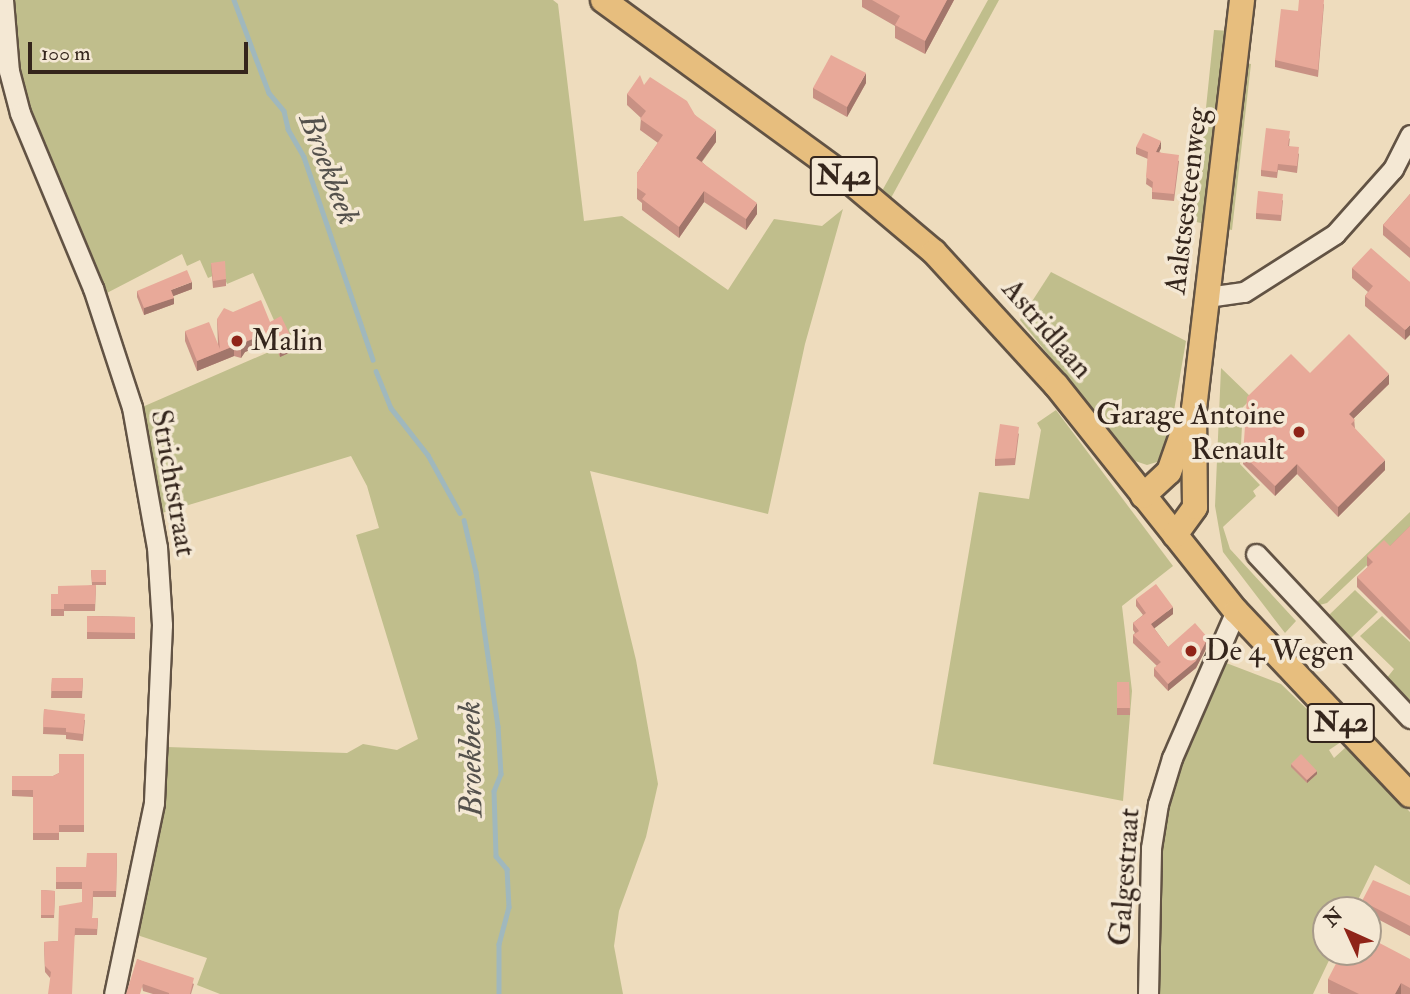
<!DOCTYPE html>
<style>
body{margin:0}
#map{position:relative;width:1410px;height:994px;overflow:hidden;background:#eedcbd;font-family:"IM FELL Double Pica",serif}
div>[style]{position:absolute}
.green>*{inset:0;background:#c0be8c}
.stream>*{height:4.5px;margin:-2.25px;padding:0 2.25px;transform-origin:2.25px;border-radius:2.25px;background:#a0b8bd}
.roads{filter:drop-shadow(2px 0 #625344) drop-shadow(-2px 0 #625344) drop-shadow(0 2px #625344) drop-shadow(0 -2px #625344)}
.minor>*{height:19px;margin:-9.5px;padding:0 9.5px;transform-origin:9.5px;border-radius:9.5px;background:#f4e8d4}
.major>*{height:24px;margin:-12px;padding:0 12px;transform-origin:12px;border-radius:12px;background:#e7be7e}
.wall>*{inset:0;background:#c89184}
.shaded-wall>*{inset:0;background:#a2766b}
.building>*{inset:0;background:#e8a999}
.dots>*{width:19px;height:19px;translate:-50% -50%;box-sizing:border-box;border:4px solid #f4e8d4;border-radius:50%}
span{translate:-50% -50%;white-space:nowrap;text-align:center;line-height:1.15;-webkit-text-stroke:7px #f4e8d4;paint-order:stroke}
.shield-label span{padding:2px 5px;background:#f4e8d4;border:2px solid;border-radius:5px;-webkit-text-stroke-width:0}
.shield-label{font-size:28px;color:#34251c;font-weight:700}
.street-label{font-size:30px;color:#34251c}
.poi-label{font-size:30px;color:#34251c}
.left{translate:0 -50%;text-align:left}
.right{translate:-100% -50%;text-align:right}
.water-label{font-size:32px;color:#54514c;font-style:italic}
.north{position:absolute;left:1312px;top:896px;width:70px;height:70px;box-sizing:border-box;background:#f4e8d4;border:2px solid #a79a8a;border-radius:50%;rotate:315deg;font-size:19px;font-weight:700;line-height:28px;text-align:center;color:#34251c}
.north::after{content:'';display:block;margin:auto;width:24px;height:32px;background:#8f2418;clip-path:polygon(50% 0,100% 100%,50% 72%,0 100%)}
.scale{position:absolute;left:28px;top:42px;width:220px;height:32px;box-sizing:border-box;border:4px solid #34251c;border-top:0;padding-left:9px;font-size:21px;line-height:24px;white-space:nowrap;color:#34251c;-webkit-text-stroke:5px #f4e8d4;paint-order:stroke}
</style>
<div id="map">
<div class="green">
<i style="clip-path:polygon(12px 0,553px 0,558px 4px,584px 221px,622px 216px,728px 290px,774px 219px,822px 226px,843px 209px,805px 344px,768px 514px,590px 471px,636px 660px,658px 784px,646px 837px,619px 911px,614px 946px,623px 994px,220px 994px,197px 985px,207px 958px,137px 935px,167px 747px,347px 753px,363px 744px,397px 750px,418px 739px,356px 535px,379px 528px,367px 486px,351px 456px,162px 513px,140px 408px,285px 345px,253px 273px,227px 284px,222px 272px,208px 278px,200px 260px,187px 266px,182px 254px,103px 295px,32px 124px,16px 54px)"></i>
<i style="clip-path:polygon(988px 0,999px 0,891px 198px,882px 191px)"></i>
<i style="clip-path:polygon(1214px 30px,1231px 31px,1228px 60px,1251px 64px,1232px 230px,1192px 221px,1194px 193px,1185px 181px,1185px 163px,1200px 166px)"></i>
<i style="clip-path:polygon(1051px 272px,1186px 341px,1170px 434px,1157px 462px,1147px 465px,1135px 461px,1020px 320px)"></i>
<i style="clip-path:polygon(1221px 368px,1252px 398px,1243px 407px,1240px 464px,1260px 485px,1253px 491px,1256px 496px,1223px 527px,1230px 549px,1296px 621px,1285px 633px,1223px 552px,1215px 506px)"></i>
<i style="clip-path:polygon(1056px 410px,1173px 566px,1122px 606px,1132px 691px,1123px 801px,933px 764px,979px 492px,1029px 499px,1041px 430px,1037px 423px)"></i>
<i style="clip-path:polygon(1410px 512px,1410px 536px,1383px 550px,1327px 603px,1312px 607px)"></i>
<i style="clip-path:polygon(1355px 590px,1378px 612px,1351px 638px,1329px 615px)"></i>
<i style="clip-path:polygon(1382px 616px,1410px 642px,1410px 700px,1386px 679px,1394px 669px,1360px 636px)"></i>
<i style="clip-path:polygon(1221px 661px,1281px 684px,1341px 742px,1329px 750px,1334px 758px,1346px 747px,1410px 812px,1410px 885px,1375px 865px,1353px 910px,1326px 910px,1326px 952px,1333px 952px,1313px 994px,1154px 994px,1165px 802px)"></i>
</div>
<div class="stream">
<i style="left:234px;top:0;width:99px;rotate:69.4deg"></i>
<i style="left:269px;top:93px;width:23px;rotate:50deg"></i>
<i style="left:284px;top:111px;width:18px;rotate:77deg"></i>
<i style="left:288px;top:129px;width:32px;rotate:60deg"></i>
<i style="left:304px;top:157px;width:214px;rotate:71.2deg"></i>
<i style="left:376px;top:371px;width:40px;rotate:68deg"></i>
<i style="left:391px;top:408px;width:60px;rotate:51.8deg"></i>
<i style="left:428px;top:455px;width:66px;rotate:61.1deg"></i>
<i style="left:464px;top:520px;width:53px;rotate:77deg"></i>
<i style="left:476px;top:572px;width:156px;rotate:81.9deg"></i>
<i style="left:498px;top:726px;width:48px;rotate:86.4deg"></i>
<i style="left:501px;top:774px;width:18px;rotate:112deg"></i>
<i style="left:494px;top:791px;width:65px;rotate:88.2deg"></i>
<i style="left:496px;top:856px;width:17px;rotate:50deg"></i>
<i style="left:507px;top:869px;width:38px;rotate:87deg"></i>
<i style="left:509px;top:907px;width:38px;rotate:105deg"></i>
<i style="left:499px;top:944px;width:50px;rotate:90deg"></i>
</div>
<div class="roads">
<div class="minor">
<i style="left:3px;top:0;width:71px;rotate:85.2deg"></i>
<i style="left:9px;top:71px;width:43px;rotate:75.3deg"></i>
<i style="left:20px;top:113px;width:190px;rotate:67.4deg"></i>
<i style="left:93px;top:288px;width:125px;rotate:71.9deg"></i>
<i style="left:132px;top:407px;width:142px;rotate:79.9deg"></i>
<i style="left:157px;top:547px;width:78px;rotate:86.3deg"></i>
<i style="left:162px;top:625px;width:178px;rotate:92.6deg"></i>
<i style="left:154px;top:803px;width:195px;rotate:101.8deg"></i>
<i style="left:1207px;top:297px;width:37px;rotate:-8deg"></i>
<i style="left:1244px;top:292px;width:108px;rotate:-32.5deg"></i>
<i style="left:1335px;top:234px;width:87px;rotate:-48.3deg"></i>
<i style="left:1393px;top:169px;width:38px;rotate:-63deg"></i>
<i style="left:1256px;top:554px;width:225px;rotate:46.8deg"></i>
<i style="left:1148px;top:994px;width:146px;rotate:-88.8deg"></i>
<i style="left:1151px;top:848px;width:45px;rotate:-81deg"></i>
<i style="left:1158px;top:804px;width:48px;rotate:-73.1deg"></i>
<i style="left:1172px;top:758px;width:160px;rotate:-66.5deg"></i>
</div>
<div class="major">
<i style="left:603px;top:0;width:292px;rotate:36.1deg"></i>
<i style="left:839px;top:172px;width:124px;rotate:40.1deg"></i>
<i style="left:934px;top:252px;width:180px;rotate:47.5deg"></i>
<i style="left:1056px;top:385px;width:289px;rotate:51.5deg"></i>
<i style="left:1236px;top:611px;width:253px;rotate:46.6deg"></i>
<i style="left:1143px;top:496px;width:35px;rotate:-43deg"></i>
<i style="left:1169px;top:472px;width:54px;rotate:-70.6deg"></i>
<i style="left:1175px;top:535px;width:34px;rotate:-54deg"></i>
<i style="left:1195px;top:507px;width:98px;rotate:-90.6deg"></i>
<i style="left:1194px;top:409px;width:412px;rotate:-83.3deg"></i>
</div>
</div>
<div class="wall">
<i style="clip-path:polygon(862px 0,954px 0,925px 54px,895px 38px,895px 26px,862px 7px)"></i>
<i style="clip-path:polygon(1324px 4px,1318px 77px,1275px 67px,1275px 60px,1298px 11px)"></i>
<i style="clip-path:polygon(866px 83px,847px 117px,813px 98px,813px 88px)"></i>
<i style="clip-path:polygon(644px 85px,695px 115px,716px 142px,702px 162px,757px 214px,746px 230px,704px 202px,679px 238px,642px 210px,642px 203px,637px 199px,637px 173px,658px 143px,640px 130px,641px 118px,627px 105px,627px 94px)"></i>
<i style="clip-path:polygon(1290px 138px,1289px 146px,1299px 154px,1297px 173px,1278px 170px,1277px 178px,1261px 176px,1261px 170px)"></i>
<i style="clip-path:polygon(1136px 147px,1161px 148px,1159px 152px,1179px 161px,1174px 201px,1152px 199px,1152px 188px,1146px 184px,1148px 159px,1136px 154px)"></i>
<i style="clip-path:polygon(1410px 194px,1410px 258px,1383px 235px,1383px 225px)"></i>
<i style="clip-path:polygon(1283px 200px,1281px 221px,1256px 219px,1256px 213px)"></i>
<i style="clip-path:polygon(211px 263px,226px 279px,226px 286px,213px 288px)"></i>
<i style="clip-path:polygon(1352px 268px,1410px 282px,1405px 340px,1365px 306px,1365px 296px,1368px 292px,1352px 278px)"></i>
<i style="clip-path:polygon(192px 289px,173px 296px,174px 304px,144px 315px,137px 297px,137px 291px)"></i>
<i style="clip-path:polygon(217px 319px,270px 322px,293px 351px,280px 357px,273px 341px,245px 352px,241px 358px,234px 356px,197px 371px,185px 341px,185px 331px,218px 346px)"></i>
<i style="clip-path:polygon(1310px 373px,1389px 384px,1354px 418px,1355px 429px,1385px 470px,1338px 517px,1297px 474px,1275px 496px,1243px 464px,1243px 455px)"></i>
<i style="clip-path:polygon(1019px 433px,1015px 465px,995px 466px,995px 459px)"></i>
<i style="clip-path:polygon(1410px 526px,1410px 640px,1357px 587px,1357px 577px,1368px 567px,1367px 566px,1367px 556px,1390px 546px)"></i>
<i style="clip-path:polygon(91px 570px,106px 570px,106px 585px,96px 585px,95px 611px,64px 611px,64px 616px,51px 616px,51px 594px,58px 594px,92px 585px)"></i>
<i style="clip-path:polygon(1136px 599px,1173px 614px,1154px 628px,1168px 647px,1208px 645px,1196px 668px,1168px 691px,1154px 676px,1154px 668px,1157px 666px,1133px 643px,1133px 635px,1135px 633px,1133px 630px,1133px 623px,1143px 615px,1136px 606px)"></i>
<i style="clip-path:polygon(87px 616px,135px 617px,135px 639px,87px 639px)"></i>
<i style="clip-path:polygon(52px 678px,83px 678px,82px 698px,51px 698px)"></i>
<i style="clip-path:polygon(1117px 682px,1129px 682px,1130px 715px,1117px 715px)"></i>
<i style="clip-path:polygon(44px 709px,85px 720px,83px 741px,66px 739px,66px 735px,43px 734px)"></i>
<i style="clip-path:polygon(84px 754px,84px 832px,59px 832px,59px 840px,33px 840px,33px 797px,12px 796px,12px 776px,53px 776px,59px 773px)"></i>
<i style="clip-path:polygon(1291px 764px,1317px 774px,1307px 783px,1291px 767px)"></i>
<i style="clip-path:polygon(117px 853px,116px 897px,93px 897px,92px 918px,98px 918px,97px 935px,75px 935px,50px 978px,45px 972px,44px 942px,58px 941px,82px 902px,82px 889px,56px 889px,56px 867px,86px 867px)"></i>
<i style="clip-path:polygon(41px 890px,55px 891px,54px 918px,41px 918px)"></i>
<i style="clip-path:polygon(1410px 896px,1410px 936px,1368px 914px,1368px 910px,1362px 910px,1362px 901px)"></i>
<i style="clip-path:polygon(137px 959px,194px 984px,191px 994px,153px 994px,143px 991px)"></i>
<i style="clip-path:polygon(1410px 959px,1410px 994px,1331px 994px,1328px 993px,1328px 979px)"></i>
</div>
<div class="shaded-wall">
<i style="clip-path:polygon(947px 0,954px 0,925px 54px,925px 41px)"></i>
<i style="clip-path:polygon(866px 73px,866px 83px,847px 117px,847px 107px)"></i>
<i style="clip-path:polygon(716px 130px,716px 142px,696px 169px,696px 158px)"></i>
<i style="clip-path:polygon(1161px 141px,1161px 148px,1156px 159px,1156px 152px)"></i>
<i style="clip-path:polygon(704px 191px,704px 202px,679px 238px,679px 227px)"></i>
<i style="clip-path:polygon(757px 203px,757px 214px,746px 230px,746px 219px)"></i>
<i style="clip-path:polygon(192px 282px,192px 289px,171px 297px,171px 290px)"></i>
<i style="clip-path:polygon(174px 298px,174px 304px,144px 315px,144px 308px)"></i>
<i style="clip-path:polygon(1410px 325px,1410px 335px,1405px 340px,1405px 330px)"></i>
<i style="clip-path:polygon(273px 331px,273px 341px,245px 352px,241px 358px,241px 348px,245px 342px)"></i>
<i style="clip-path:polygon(293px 341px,293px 351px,280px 357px,280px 347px)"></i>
<i style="clip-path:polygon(234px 346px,234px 356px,197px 371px,197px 361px)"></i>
<i style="clip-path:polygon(1389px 374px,1389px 384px,1349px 423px,1349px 414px)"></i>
<i style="clip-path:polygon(1385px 460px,1385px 470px,1338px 517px,1338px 507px)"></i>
<i style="clip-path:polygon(1297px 464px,1297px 474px,1275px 496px,1275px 486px)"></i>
<i style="clip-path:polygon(1173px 607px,1173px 614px,1151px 631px,1151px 624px)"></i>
<i style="clip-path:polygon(1208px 638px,1208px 645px,1196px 668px,1168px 691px,1168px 684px)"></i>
<i style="clip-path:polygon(1317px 771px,1317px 774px,1307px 783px,1307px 780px)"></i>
<i style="clip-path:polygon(1401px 983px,1401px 994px,1395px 994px)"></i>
</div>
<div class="building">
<i style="clip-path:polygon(872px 0,947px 0,925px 41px,895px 25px,900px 16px)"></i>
<i style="clip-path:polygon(1299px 0,1324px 0,1318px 70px,1275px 60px,1281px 9px,1298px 11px)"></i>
<i style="clip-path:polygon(831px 55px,866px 73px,847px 107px,813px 88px)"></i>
<i style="clip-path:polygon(640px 75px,644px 85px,650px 77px,687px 101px,695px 115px,716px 130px,696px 158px,757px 203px,746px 219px,704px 191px,679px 227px,642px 199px,646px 194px,637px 188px,637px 173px,663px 135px,640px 119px,646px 111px,627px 94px)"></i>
<i style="clip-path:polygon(1266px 128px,1290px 131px,1288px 146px,1299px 147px,1297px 166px,1278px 164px,1277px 172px,1261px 170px)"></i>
<i style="clip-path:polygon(1143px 133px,1161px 141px,1156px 152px,1179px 155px,1174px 194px,1152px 192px,1153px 182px,1146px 177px,1148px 152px,1136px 147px)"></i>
<i style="clip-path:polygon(1258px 191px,1283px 194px,1281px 215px,1256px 213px)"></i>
<i style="clip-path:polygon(1410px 194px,1410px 248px,1383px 225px)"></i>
<i style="clip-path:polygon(1371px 248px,1410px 282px,1410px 325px,1405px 330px,1365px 296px,1373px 286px,1352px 268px)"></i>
<i style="clip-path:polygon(225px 261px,226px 279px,213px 281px,211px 263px)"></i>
<i style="clip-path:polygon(187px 270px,192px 282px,171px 290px,174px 298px,144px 308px,137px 291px)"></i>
<i style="clip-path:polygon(261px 300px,270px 322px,281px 316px,293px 341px,280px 347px,273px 331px,245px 342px,241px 348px,234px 346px,197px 361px,185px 331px,209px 322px,220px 349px,217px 319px,224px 308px,233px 312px)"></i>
<i style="clip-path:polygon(1349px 334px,1389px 374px,1349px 414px,1355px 420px,1351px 424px,1385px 460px,1338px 507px,1297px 464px,1275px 486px,1243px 455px,1247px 397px,1291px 354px,1310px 373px)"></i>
<i style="clip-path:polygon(1000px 424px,1019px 427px,1015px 458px,995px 459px)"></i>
<i style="clip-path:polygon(1410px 526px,1410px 631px,1357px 577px,1373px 562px,1367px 556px,1384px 540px,1390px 546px)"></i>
<i style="clip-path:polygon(91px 570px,106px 570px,106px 582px,92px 582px)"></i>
<i style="clip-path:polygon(1156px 584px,1173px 607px,1151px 624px,1168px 647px,1195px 623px,1208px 638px,1196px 661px,1168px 684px,1154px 668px,1161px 662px,1133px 635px,1139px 631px,1133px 623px,1146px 613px,1136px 599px)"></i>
<i style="clip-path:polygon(96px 585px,95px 604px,64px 604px,64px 609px,51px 609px,51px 594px,58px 594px,58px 586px)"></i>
<i style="clip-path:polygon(87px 616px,135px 617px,135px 633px,87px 632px)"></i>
<i style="clip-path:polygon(52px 678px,83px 678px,82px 691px,51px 691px)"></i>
<i style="clip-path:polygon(1117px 682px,1129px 682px,1130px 708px,1117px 708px)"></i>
<i style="clip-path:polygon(44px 709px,85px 714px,83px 734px,66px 732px,66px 728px,43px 727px)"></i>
<i style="clip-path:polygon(59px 754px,84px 754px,84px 825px,59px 825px,59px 833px,33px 833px,33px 790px,12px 790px,12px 776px,53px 776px,59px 773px)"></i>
<i style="clip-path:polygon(1301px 754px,1317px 771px,1307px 780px,1291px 764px)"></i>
<i style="clip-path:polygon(87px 853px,117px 853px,116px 891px,93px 891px,92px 918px,98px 918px,97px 929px,75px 928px,72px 994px,48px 994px,51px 972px,45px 966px,44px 942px,58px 941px,59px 906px,82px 902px,82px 882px,56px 882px,56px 867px,86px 867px)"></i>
<i style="clip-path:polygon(1373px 880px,1410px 896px,1410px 926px,1362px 901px)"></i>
<i style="clip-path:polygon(41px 890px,55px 891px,54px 915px,41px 915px)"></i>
<i style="clip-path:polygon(1368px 937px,1410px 959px,1410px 988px,1401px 983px,1395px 994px,1359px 994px,1328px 979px,1342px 952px,1368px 952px)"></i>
<i style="clip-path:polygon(137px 959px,194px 978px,190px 994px,169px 994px,169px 993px,143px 984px,140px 994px,126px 994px)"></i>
</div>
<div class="dots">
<i style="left:237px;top:341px;background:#8f2418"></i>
<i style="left:1299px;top:432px;background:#8f2418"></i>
<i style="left:1191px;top:651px;background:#8f2418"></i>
</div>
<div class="shield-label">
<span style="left:844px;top:176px">N42</span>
<span style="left:1341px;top:723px">N42</span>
</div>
<div class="street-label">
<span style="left:1187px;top:201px;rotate:-83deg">Aalstsesteenweg</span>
<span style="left:1047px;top:329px;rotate:49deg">Astridlaan</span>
<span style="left:173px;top:483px;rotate:80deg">Strichtstraat</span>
<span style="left:1125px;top:877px;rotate:-86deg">Galgestraat</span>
</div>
<div class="poi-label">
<span class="left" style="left:251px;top:341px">Malin</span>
<span class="right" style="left:1285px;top:432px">Garage Antoine<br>Renault</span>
<span class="left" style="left:1205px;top:651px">De 4 Wegen</span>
</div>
<div class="water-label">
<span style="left:329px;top:169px;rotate:69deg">Broekbeek</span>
<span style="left:471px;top:759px;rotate:-91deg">Broekbeek</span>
</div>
<div class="north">N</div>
<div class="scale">100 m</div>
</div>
